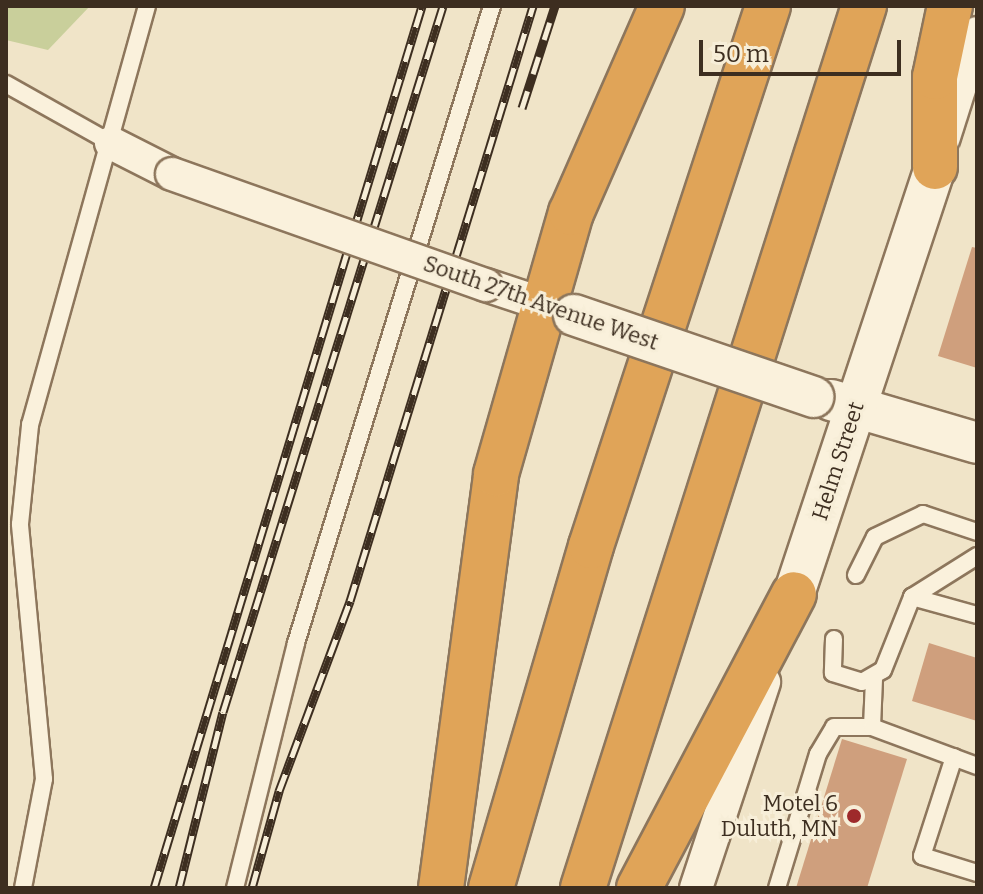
<!DOCTYPE html>
<style>
body{margin:0}
#map{position:relative;width:983px;height:894px;overflow:hidden;background:#f0e4c8;font-family:Bitter,serif}
div>[style]{position:absolute}
.green>*{inset:0;background:#c9cf9b}
.building>*{inset:0;background:#cf9f7d}
.roads{filter:drop-shadow(2px 0 #8d765c) drop-shadow(-2px 0 #8d765c) drop-shadow(0 2px #8d765c) drop-shadow(0 -2px #8d765c)}
.service>*{height:16px;margin:-8px;padding:0 8px;transform-origin:8px;border-radius:8px;background:#faf1dc}
.minor>*{height:32px;margin:-16px;padding:0 16px;transform-origin:16px;border-radius:16px;background:#faf1dc}
.tertiary>*{height:40px;margin:-20px;padding:0 20px;transform-origin:20px;border-radius:20px;background:#faf1dc}
.motorway>*{height:44px;margin:-22px;padding:0 22px;transform-origin:22px;border-radius:22px;background:#e0a458}
.rail>*{height:9px;margin-top:-4.5px;transform-origin:0;background:repeating-linear-gradient(90deg,#f7eed8 0 18px,#3d2e20 0 36px);box-sizing:border-box;border-block:2px solid #3d2e20}
.bridges{filter:drop-shadow(2px 0 #8d765c) drop-shadow(-2px 0 #8d765c) drop-shadow(0 2px #8d765c) drop-shadow(0 -2px #8d765c)}
.minor-bridge>*{height:32px;margin:-16px;padding:0 16px;transform-origin:16px;border-radius:16px;background:#faf1dc}
.tertiary-bridge>*{height:40px;margin:-20px;padding:0 20px;transform-origin:20px;border-radius:20px;background:#faf1dc}
.dots>*{width:22px;height:22px;translate:-50% -50%;box-sizing:border-box;border:4px solid #f7eed8;border-radius:50%}
span{translate:-50% -50%;white-space:nowrap;text-align:center;line-height:1.15;-webkit-text-stroke:6px #f7eed8;paint-order:stroke}
.street-label{font-size:22px;color:#3d2e20}
.poi-label{font-size:22px;color:#3d2e20}
.right{translate:-100% -50%;text-align:right}
.frame{position:absolute;inset:0;border:8px solid #3d2e20;pointer-events:none}
.scale{position:absolute;left:699px;top:40px;width:202px;height:36px;box-sizing:border-box;border:4px solid #3d2e20;border-top:0;padding-left:10px;font-size:24px;line-height:28px;white-space:nowrap;color:#3d2e20;-webkit-text-stroke:6px #f7eed8;paint-order:stroke}
</style>
<div id="map">
<div class="green">
<i style="clip-path:polygon(6px 6px,90px 6px,48px 50px,6px 40px)"></i>
</div>
<div class="building">
<i style="clip-path:polygon(972px 247px,977px 248px,977px 368px,938px 356px)"></i>
<i style="clip-path:polygon(929px 643px,977px 658px,977px 721px,912px 701px)"></i>
<i style="clip-path:polygon(842px 739px,907px 759px,867px 888px,796px 888px)"></i>
</div>
<div class="roads">
<div class="service">
<i style="left:6px;top:84px;width:120px;rotate:29.3deg"></i>
<i style="left:856px;top:575px;width:42px;rotate:-63.4deg"></i>
<i style="left:875px;top:537px;width:53px;rotate:-25.6deg"></i>
<i style="left:923px;top:514px;width:57px;rotate:18.4deg"></i>
<i style="left:912px;top:597px;width:77px;rotate:-32.2deg"></i>
<i style="left:834px;top:639px;width:34px;rotate:92deg"></i>
<i style="left:833px;top:673px;width:30px;rotate:17deg"></i>
<i style="left:862px;top:682px;width:24px;rotate:-30deg"></i>
<i style="left:883px;top:670px;width:79px;rotate:-68.3deg"></i>
<i style="left:912px;top:597px;width:67px;rotate:15.5deg"></i>
<i style="left:872px;top:727px;width:48px;rotate:-87.6deg"></i>
<i style="left:954px;top:757px;width:104px;rotate:107.9deg"></i>
<i style="left:922px;top:856px;width:58px;rotate:17.2deg"></i>
<i style="left:23px;top:888px;width:111px;rotate:-79.1deg"></i>
<i style="left:44px;top:779px;width:256px;rotate:-95.4deg"></i>
<i style="left:20px;top:524px;width:100px;rotate:-84.2deg"></i>
<i style="left:30px;top:425px;width:435px;rotate:-74.4deg"></i>
<i style="left:235px;top:888px;width:252px;rotate:-76deg"></i>
<i style="left:296px;top:643px;width:666px;rotate:-72.9deg"></i>
<i style="left:777px;top:888px;width:140px;rotate:-73deg"></i>
<i style="left:818px;top:754px;width:31px;rotate:-59deg"></i>
<i style="left:834px;top:727px;width:38px"></i>
<i style="left:872px;top:727px;width:112px;rotate:20.4deg"></i>
</div>
<div class="minor">
<i style="left:944px;top:137px;width:109px;rotate:-72.4deg"></i>
<i style="left:111px;top:143px;width:68px;rotate:26.9deg"></i>
<i style="left:486px;top:285px;width:57px;rotate:18.4deg"></i>
<i style="left:696px;top:888px;width:217px;rotate:-71.7deg"></i>
</div>
<div class="tertiary">
<i style="left:831px;top:400px;width:152px;rotate:16.4deg"></i>
<i style="left:794px;top:594px;width:450px;rotate:-71.7deg"></i>
</div>
<div class="motorway">
<i style="left:935px;top:167px;width:90px;rotate:-90deg"></i>
<i style="left:935px;top:77px;width:73px;rotate:-78.1deg"></i>
<i style="left:441px;top:888px;width:418px;rotate:-82.4deg"></i>
<i style="left:496px;top:474px;width:272px;rotate:-74deg"></i>
<i style="left:571px;top:213px;width:226px;rotate:-66.3deg"></i>
<i style="left:491px;top:888px;width:356px;rotate:-73.7deg"></i>
<i style="left:591px;top:546px;width:568px;rotate:-71.85deg"></i>
<i style="left:583px;top:888px;width:926px;rotate:-72.33deg"></i>
<i style="left:639px;top:888px;width:332px;rotate:-62.2deg"></i>
</div>
</div>
<div class="rail">
<i style="left:522px;top:108px;width:107px;rotate:-72.1deg"></i>
<i style="left:154px;top:888px;width:922px;rotate:-73.1deg"></i>
<i style="left:179px;top:888px;width:181px;rotate:-76deg"></i>
<i style="left:223px;top:712px;width:739px;rotate:-72.69deg"></i>
<i style="left:252px;top:888px;width:101px;rotate:-74.4deg"></i>
<i style="left:279px;top:791px;width:203px;rotate:-69.5deg"></i>
<i style="left:350px;top:601px;width:623px;rotate:-72.9deg"></i>
</div>
<div class="bridges">
<div class="minor-bridge">
<i style="left:172px;top:174px;width:333px;rotate:19.5deg"></i>
</div>
<div class="tertiary-bridge">
<i style="left:574px;top:315px;width:253px;rotate:18.9deg"></i>
</div>
</div>
<div class="dots">
<i style="left:854px;top:816px;background:#9e2a2b"></i>
</div>
<div class="street-label">
<span style="left:541px;top:303px;rotate:19deg">South 27th Avenue West</span>
<span style="left:838px;top:461px;rotate:-72deg">Helm Street</span>
</div>
<div class="poi-label">
<span class="right" style="left:838px;top:816px">Motel 6<br>Duluth, MN</span>
</div>
<div class="frame"></div>
<div class="scale">50 m</div>
</div>
